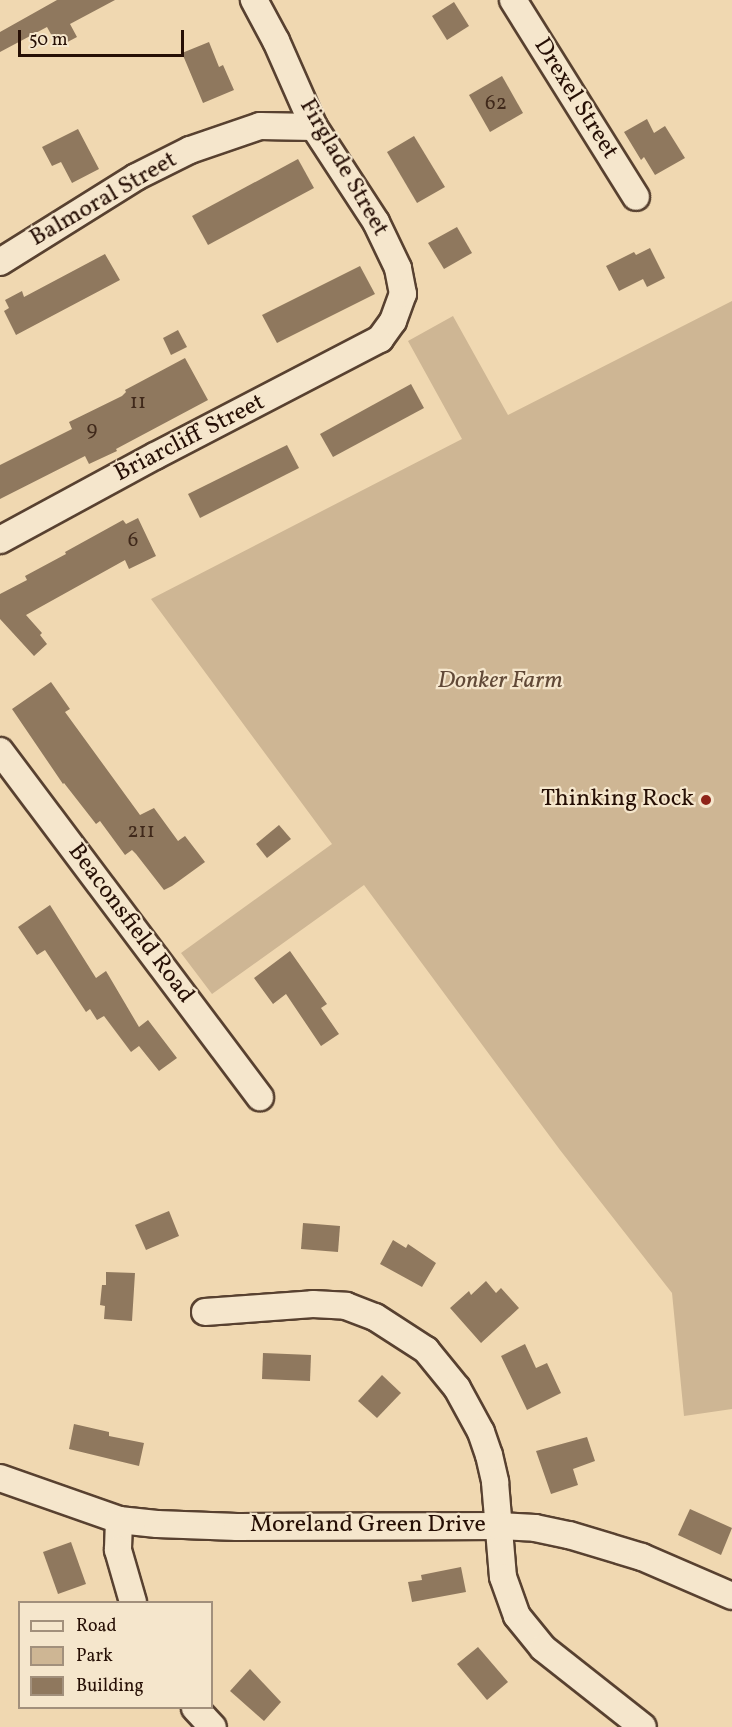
<!DOCTYPE html>
<style>
body{margin:0}
#map{position:relative;width:732px;height:1727px;overflow:hidden;background:#f0d8b1;font-family:Vollkorn,serif}
div>[style]{position:absolute}
.green>*{inset:0;background:#ceb694}
.building>*{inset:0;background:#8f785e}
.roads{filter:drop-shadow(2px 0 #584130) drop-shadow(-2px 0 #584130) drop-shadow(0 2px #584130) drop-shadow(0 -2px #584130)}
.street>*{height:26px;margin:-13px;padding:0 13px;transform-origin:13px;border-radius:13px;background:#f5e6cc}
.dots>*{width:16px;height:16px;translate:-50% -50%;box-sizing:border-box;border:3px solid #f5e6cc;border-radius:50%}
span{translate:-50% -50%;white-space:nowrap;text-align:center;line-height:1.15;-webkit-text-stroke:4.5px #f5e6cc;paint-order:stroke}
.number-label{font-size:21px;color:#40291b}
.number-label span{-webkit-text-stroke-width:0}
.street-label{font-size:24px;color:#260f05}
.park-label{font-size:24px;color:#614937;font-style:italic}
.poi-label{font-size:24px;color:#260f05}
.right{translate:-100% -50%;text-align:right}
.legend{position:absolute;left:18px;top:1601px;width:195px;height:108px;box-sizing:border-box;background:#f5e6cc;border:2px solid #a2907c;margin:0;padding:8px 10px;list-style:none;font-size:18px;color:#260f05}
.legend li{display:flex;align-items:center;gap:12px;height:30px}
.legend b{width:30px;border:2px solid #a2907c}
.scale{position:absolute;left:18px;top:30px;width:166px;height:27px;box-sizing:border-box;border:3px solid #260f05;border-top:0;padding-left:8px;font-size:18px;line-height:21px;white-space:nowrap;color:#260f05;-webkit-text-stroke:4px #f5e6cc;paint-order:stroke}
</style>
<div id="map">
<div class="green">
<i style="clip-path:polygon(732px 301px,732px 1409px,684px 1416px,672px 1293px,560px 1150px,364px 885px,212px 994px,181px 953px,332px 844px,151px 599px,462px 439px,408px 341px,453px 316px,508px 415px)"></i>
</div>
<div class="building">
<i style="clip-path:polygon(57px 0,115px 0,70px 24px,77px 37px,58px 47px,47px 27px,0 52px,0 32px)"></i>
<i style="clip-path:polygon(454px 2px,469px 26px,447px 40px,432px 16px)"></i>
<i style="clip-path:polygon(209px 42px,219px 67px,223px 65px,234px 90px,203px 103px,182px 53px)"></i>
<i style="clip-path:polygon(502px 76px,523px 113px,490px 132px,469px 95px)"></i>
<i style="clip-path:polygon(647px 119px,654px 133px,665px 126px,685px 158px,655px 175px,644px 157px,641px 160px,624px 132px)"></i>
<i style="clip-path:polygon(78px 129px,99px 169px,72px 183px,61px 162px,52px 166px,42px 147px)"></i>
<i style="clip-path:polygon(414px 136px,445px 187px,417px 203px,387px 152px)"></i>
<i style="clip-path:polygon(298px 159px,314px 188px,208px 245px,192px 216px)"></i>
<i style="clip-path:polygon(457px 227px,472px 253px,444px 269px,428px 243px)"></i>
<i style="clip-path:polygon(650px 248px,665px 278px,647px 287px,643px 279px,619px 291px,606px 266px,634px 252px,636px 255px)"></i>
<i style="clip-path:polygon(105px 254px,120px 280px,16px 335px,4px 311px,9px 308px,5px 300px,22px 291px,24px 297px)"></i>
<i style="clip-path:polygon(360px 266px,375px 294px,277px 343px,262px 315px)"></i>
<i style="clip-path:polygon(178px 330px,187px 347px,171px 355px,163px 338px)"></i>
<i style="clip-path:polygon(185px 358px,208px 400px,116px 449px,117px 451px,89px 464px,85px 456px,0 499px,0 465px,72px 429px,69px 422px,122px 396px,126px 392px,125px 390px)"></i>
<i style="clip-path:polygon(411px 384px,424px 408px,333px 457px,320px 434px)"></i>
<i style="clip-path:polygon(287px 445px,299px 468px,200px 518px,188px 494px)"></i>
<i style="clip-path:polygon(138px 518px,156px 556px,129px 569px,125px 560px,26px 615px,42px 633px,40px 635px,47px 644px,34px 656px,0 619px,0 594px,27px 580px,25px 576px,66px 554px,65px 552px,123px 520px,126px 524px)"></i>
<i style="clip-path:polygon(51px 682px,70px 709px,65px 712px,140px 815px,154px 808px,178px 841px,185px 836px,205px 862px,172px 886px,164px 890px,136px 854px,132px 850px,125px 855px,100px 821px,96px 824px,64px 783px,63px 784px,12px 709px)"></i>
<i style="clip-path:polygon(279px 825px,291px 839px,267px 858px,256px 844px)"></i>
<i style="clip-path:polygon(50px 905px,96px 978px,106px 971px,139px 1027px,148px 1020px,177px 1058px,159px 1071px,139px 1046px,131px 1052px,104px 1016px,97px 1020px,90px 1009px,86px 1012px,45px 950px,37px 955px,18px 927px)"></i>
<i style="clip-path:polygon(290px 951px,327px 1004px,321px 1008px,339px 1034px,321px 1046px,286px 994px,273px 1004px,254px 978px)"></i>
<i style="clip-path:polygon(169px 1211px,179px 1236px,146px 1250px,135px 1225px)"></i>
<i style="clip-path:polygon(303px 1223px,340px 1226px,338px 1252px,301px 1249px)"></i>
<i style="clip-path:polygon(393px 1240px,406px 1248px,408px 1244px,436px 1263px,422px 1287px,380px 1264px)"></i>
<i style="clip-path:polygon(106px 1272px,135px 1273px,132px 1321px,104px 1319px,105px 1306px,100px 1305px,102px 1285px,106px 1285px)"></i>
<i style="clip-path:polygon(486px 1281px,496px 1293px,501px 1288px,519px 1308px,481px 1343px,450px 1308px,469px 1291px,471px 1295px)"></i>
<i style="clip-path:polygon(525px 1344px,536px 1368px,547px 1363px,561px 1393px,527px 1410px,501px 1356px)"></i>
<i style="clip-path:polygon(263px 1353px,311px 1355px,310px 1381px,262px 1379px)"></i>
<i style="clip-path:polygon(382px 1375px,401px 1393px,377px 1418px,358px 1401px)"></i>
<i style="clip-path:polygon(74px 1424px,109px 1432px,109px 1436px,144px 1443px,139px 1466px,69px 1449px)"></i>
<i style="clip-path:polygon(587px 1437px,595px 1461px,573px 1469px,578px 1485px,551px 1494px,536px 1451px)"></i>
<i style="clip-path:polygon(690px 1509px,732px 1528px,721px 1555px,678px 1535px)"></i>
<i style="clip-path:polygon(71px 1542px,86px 1584px,58px 1594px,43px 1552px)"></i>
<i style="clip-path:polygon(461px 1567px,466px 1592px,412px 1602px,408px 1582px,422px 1580px,421px 1575px)"></i>
<i style="clip-path:polygon(478px 1647px,508px 1682px,487px 1700px,457px 1664px)"></i>
<i style="clip-path:polygon(250px 1669px,281px 1702px,264px 1721px,230px 1691px)"></i>
</div>
<div class="roads">
<div class="street">
<i style="left:513px;top:0;width:232px;rotate:58deg"></i>
<i style="left:0;top:262px;width:160px;rotate:-32deg"></i>
<i style="left:136px;top:177px;width:60px;rotate:-26.6deg"></i>
<i style="left:190px;top:150px;width:74px;rotate:-18.9deg"></i>
<i style="left:260px;top:126px;width:54px;rotate:1.1deg"></i>
<i style="left:0;top:540px;width:176px;rotate:-28.5deg"></i>
<i style="left:155px;top:456px;width:254px;rotate:-27.5deg"></i>
<i style="left:380px;top:339px;width:22px;rotate:-54deg"></i>
<i style="left:393px;top:321px;width:29px;rotate:-70deg"></i>
<i style="left:403px;top:294px;width:26px;rotate:-101deg"></i>
<i style="left:398px;top:268px;width:51px;rotate:-115.6deg"></i>
<i style="left:376px;top:222px;width:113px;rotate:-123.1deg"></i>
<i style="left:314px;top:127px;width:94px;rotate:-113.8deg"></i>
<i style="left:276px;top:41px;width:47px;rotate:-118.2deg"></i>
<i style="left:0;top:751px;width:433px;rotate:53.1deg"></i>
<i style="left:205px;top:1312px;width:108px;rotate:-4.2deg"></i>
<i style="left:313px;top:1304px;width:33px;rotate:3deg"></i>
<i style="left:346px;top:1306px;width:31px;rotate:21deg"></i>
<i style="left:375px;top:1317px;width:61px;rotate:32.9deg"></i>
<i style="left:426px;top:1350px;width:49px;rotate:50.8deg"></i>
<i style="left:457px;top:1388px;width:50px;rotate:61.4deg"></i>
<i style="left:481px;top:1432px;width:24px;rotate:71deg"></i>
<i style="left:489px;top:1455px;width:28px;rotate:77deg"></i>
<i style="left:495px;top:1482px;width:95px;rotate:85.2deg"></i>
<i style="left:503px;top:1577px;width:41px;rotate:70.3deg"></i>
<i style="left:517px;top:1616px;width:41px;rotate:50.9deg"></i>
<i style="left:543px;top:1648px;width:127px;rotate:38.3deg"></i>
<i style="left:0;top:1478px;width:126px;rotate:19.4deg"></i>
<i style="left:119px;top:1520px;width:38px;rotate:6deg"></i>
<i style="left:157px;top:1524px;width:80px;rotate:2.1deg"></i>
<i style="left:237px;top:1527px;width:262px;rotate:-0.2deg"></i>
<i style="left:499px;top:1526px;width:36px;rotate:3deg"></i>
<i style="left:535px;top:1528px;width:35px;rotate:12deg"></i>
<i style="left:569px;top:1535px;width:76px;rotate:16.8deg"></i>
<i style="left:642px;top:1557px;width:98px;rotate:23.4deg"></i>
<i style="left:119px;top:1520px;width:30px;rotate:92deg"></i>
<i style="left:118px;top:1550px;width:54px;rotate:73.9deg"></i>
<i style="left:195px;top:1708px;width:26px;rotate:47deg"></i>
</div>
</div>
<div class="dots">
<i style="left:706px;top:800px;background:#8f2418"></i>
</div>
<div class="number-label">
<span style="left:496px;top:104px">62</span>
<span style="left:138px;top:403px">11</span>
<span style="left:92px;top:430px">9</span>
<span style="left:133px;top:541px">6</span>
<span style="left:141px;top:832px">211</span>
</div>
<div class="street-label">
<span style="left:575px;top:99px;rotate:58deg">Drexel Street</span>
<span style="left:343px;top:168px;rotate:60deg">Firglade Street</span>
<span style="left:104px;top:200px;rotate:-30deg">Balmoral Street</span>
<span style="left:190px;top:439px;rotate:-27deg">Briarcliff Street</span>
<span style="left:130px;top:924px;rotate:53deg">Beaconsfield Road</span>
<span style="left:368px;top:1526px">Moreland Green Drive</span>
</div>
<div class="park-label">
<span style="left:500px;top:682px">Donker Farm</span>
</div>
<div class="poi-label">
<span class="right" style="left:694px;top:800px">Thinking Rock</span>
</div>
<ul class="legend">
<li><b style="height:8px;background:#f5e6cc"></b>Road</li>
<li><b style="height:16px;background:#ceb694"></b>Park</li>
<li><b style="height:16px;background:#8f785e"></b>Building</li>
</ul>
<div class="scale">50 m</div>
</div>
